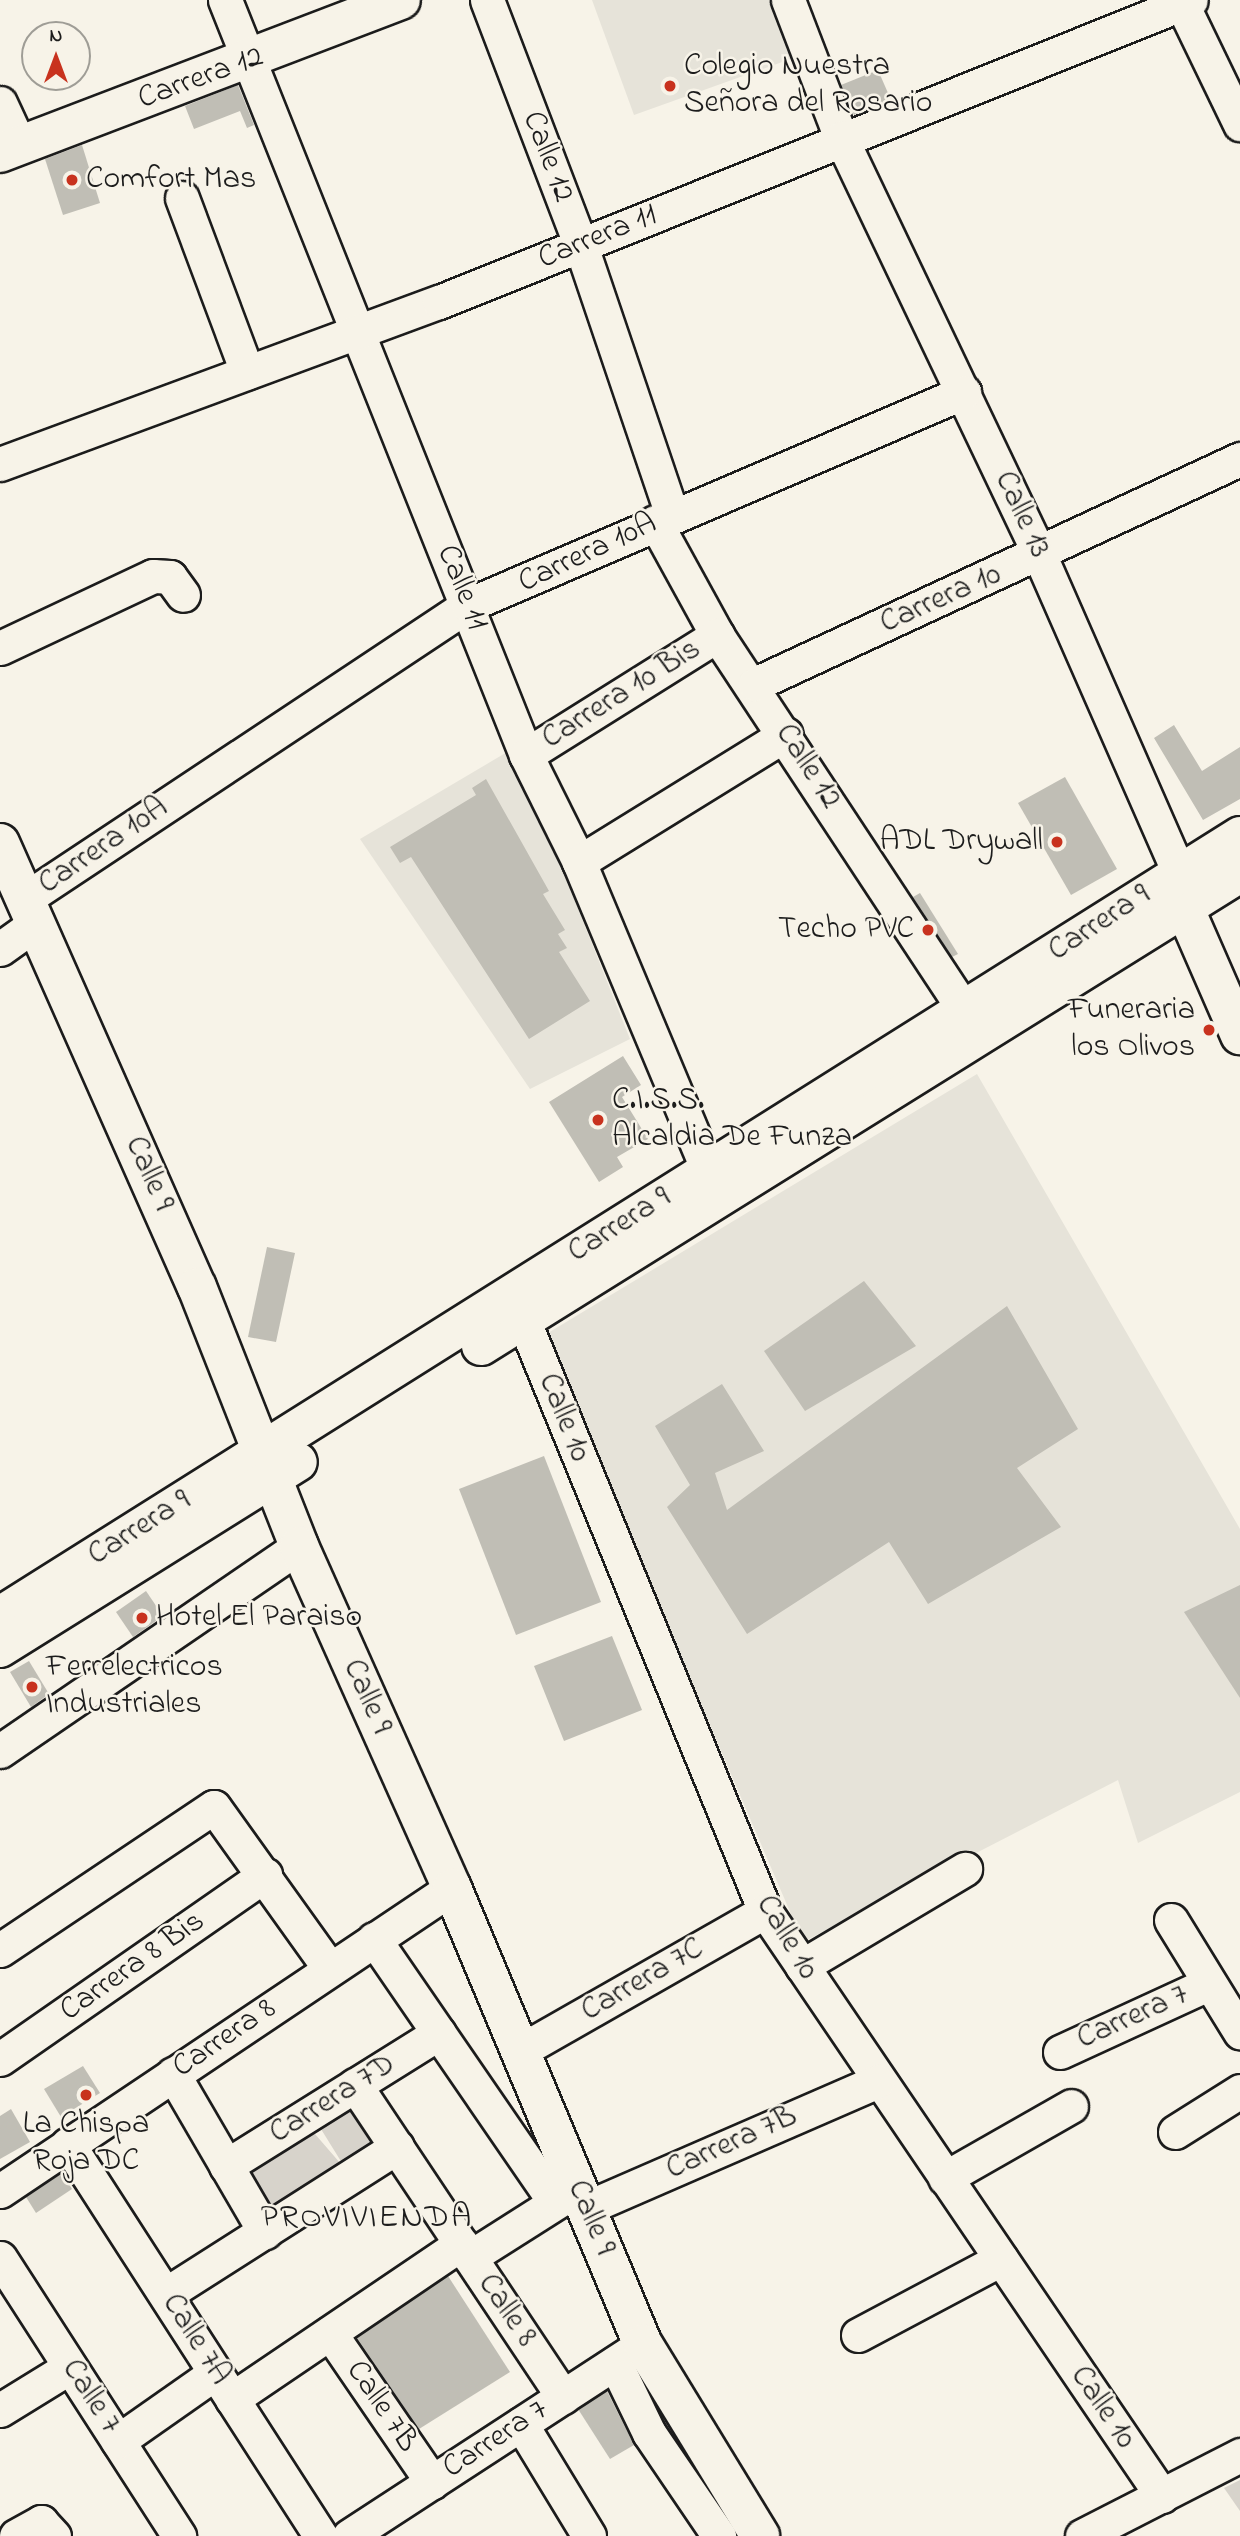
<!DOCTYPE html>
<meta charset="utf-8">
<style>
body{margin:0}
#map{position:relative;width:1240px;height:2536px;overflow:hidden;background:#f7f3e8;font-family:"Indie Flower",sans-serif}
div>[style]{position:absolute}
.built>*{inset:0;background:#e6e3d9}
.green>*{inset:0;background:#d7d3cb}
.building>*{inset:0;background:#c0beb5}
.roads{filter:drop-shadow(2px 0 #1c1c1c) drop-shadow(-2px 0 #1c1c1c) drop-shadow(0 2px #1c1c1c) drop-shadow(0 -2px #1c1c1c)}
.minor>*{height:33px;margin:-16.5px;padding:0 16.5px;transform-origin:16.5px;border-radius:16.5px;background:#f7f3e8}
.major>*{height:38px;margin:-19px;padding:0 19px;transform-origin:19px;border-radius:19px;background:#f7f3e8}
.dots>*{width:19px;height:19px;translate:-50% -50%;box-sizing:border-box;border:4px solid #f7f3e8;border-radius:50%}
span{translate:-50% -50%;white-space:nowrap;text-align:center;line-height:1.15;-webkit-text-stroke:5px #f7f3e8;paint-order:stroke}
.poi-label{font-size:32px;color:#1c1c1c}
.left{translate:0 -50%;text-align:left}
.right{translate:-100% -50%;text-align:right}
.street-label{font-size:32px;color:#1c1c1c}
.neighbourhood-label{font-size:33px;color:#1c1c1c;letter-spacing:2px}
.north{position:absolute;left:21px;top:21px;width:70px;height:70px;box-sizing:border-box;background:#f7f3e8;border:2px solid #9f9d96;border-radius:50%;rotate:0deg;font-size:19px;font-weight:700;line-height:28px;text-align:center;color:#1c1c1c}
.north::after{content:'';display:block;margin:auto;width:24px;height:32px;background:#c8321e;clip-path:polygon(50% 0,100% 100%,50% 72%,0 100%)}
</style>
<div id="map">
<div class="built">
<i style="clip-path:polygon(592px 0,779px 0,799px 56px,634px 115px)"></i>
<i style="clip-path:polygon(514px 748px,630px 1039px,530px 1089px,360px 839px)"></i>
<i style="clip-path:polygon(977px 1074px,1240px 1529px,1240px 1792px,1138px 1843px,1118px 1780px,803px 1942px,543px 1336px)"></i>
</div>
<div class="green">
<i style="clip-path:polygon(355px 2085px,391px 2139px,265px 2232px,226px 2166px,302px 2119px,347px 2171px,311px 2113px)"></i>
<i style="clip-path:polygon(1240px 2480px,1240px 2511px,1224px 2488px)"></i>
</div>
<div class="building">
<i style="clip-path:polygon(878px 70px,891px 100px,854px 115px,841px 85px)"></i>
<i style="clip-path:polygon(238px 85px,254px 125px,247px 128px,240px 111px,194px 129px,185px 106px)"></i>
<i style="clip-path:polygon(82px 145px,100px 203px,63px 215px,45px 159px)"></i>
<i style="clip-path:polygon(1174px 725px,1202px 771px,1240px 747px,1240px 799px,1203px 820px,1154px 738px)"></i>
<i style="clip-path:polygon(1065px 777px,1117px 869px,1071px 895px,1018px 803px)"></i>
<i style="clip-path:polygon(486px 779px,549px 891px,543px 894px,565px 930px,558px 934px,567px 948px,559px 952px,590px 1001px,529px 1039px,411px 857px,400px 863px,390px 847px,476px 795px,472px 788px)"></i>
<i style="clip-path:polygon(920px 893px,958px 954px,952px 957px,913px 897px)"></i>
<i style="clip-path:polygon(623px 1056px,641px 1085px,622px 1097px,648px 1139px,617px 1157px,623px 1167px,599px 1182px,549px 1102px)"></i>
<i style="clip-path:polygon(267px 1247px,295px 1253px,276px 1342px,248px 1337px)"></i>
<i style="clip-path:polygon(864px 1281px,916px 1346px,805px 1411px,764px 1351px)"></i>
<i style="clip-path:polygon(1007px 1306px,1078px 1429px,1017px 1468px,1061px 1527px,928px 1604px,889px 1542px,747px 1634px,667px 1507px,690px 1485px,655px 1426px,722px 1384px,764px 1451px,715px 1473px,727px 1510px)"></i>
<i style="clip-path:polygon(544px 1456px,601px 1602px,516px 1635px,459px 1489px)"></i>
<i style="clip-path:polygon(1240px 1585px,1240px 1698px,1184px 1612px)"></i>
<i style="clip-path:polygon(146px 1591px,163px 1616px,133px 1637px,116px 1612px)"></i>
<i style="clip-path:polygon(612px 1636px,642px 1710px,564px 1741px,534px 1666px)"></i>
<i style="clip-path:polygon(29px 1661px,49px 1694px,31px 1707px,10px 1672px)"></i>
<i style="clip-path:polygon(83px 2066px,100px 2093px,61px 2117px,44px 2089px)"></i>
<i style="clip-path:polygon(11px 2109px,30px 2142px,0 2159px,0 2116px)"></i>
<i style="clip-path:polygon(62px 2173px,72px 2189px,36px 2213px,26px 2197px)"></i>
<i style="clip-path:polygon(448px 2276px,510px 2372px,419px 2429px,357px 2338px)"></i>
<i style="clip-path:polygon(607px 2391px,634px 2445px,610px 2459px,578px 2409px)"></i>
</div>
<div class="roads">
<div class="minor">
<i style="left:225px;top:0;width:813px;rotate:68.26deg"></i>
<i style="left:526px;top:755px;width:119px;rotate:63.6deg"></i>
<i style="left:579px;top:862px;width:334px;rotate:67.3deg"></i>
<i style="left:487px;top:0;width:263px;rotate:69.1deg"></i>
<i style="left:581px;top:246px;width:284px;rotate:71.3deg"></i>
<i style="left:788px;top:0;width:148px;rotate:69deg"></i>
<i style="left:841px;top:138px;width:463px;rotate:64.5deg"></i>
<i style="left:1040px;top:556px;width:346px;rotate:66.3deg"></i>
<i style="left:1180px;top:0;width:138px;rotate:64.2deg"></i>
<i style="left:0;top:103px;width:45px;rotate:65.1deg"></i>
<i style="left:182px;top:198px;width:186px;rotate:69.5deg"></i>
<i style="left:0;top:464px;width:468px;rotate:-20.3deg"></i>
<i style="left:439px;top:302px;width:810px;rotate:-21.88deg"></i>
<i style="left:655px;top:522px;width:129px;rotate:61.2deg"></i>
<i style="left:717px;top:635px;width:449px;rotate:56.6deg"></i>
<i style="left:0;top:648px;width:169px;rotate:-25.2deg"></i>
<i style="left:153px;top:576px;width:17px;rotate:3deg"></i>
<i style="left:170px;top:577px;width:22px;rotate:54deg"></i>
<i style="left:755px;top:684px;width:535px;rotate:-24.89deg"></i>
<i style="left:526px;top:755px;width:226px;rotate:-32.1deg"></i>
<i style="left:579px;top:862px;width:243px;rotate:-31.7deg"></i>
<i style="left:25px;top:899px;width:532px;rotate:-33.57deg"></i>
<i style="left:468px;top:605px;width:540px;rotate:-23.24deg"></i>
<i style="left:0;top:949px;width:43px;rotate:-35.5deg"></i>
<i style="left:523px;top:1319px;width:640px;rotate:67.77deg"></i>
<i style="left:765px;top:1911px;width:707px;rotate:55.84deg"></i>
<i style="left:0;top:1751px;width:363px;rotate:-34.4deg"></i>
<i style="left:1171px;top:1920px;width:132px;rotate:58.4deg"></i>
<i style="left:374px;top:1939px;width:318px;rotate:55.5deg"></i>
<i style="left:0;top:1950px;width:257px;rotate:-33.8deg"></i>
<i style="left:214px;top:1807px;width:199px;rotate:54.4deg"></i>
<i style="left:802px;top:1966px;width:190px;rotate:-30.8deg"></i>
<i style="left:520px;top:2051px;width:282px;rotate:-29.7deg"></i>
<i style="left:1060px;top:2052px;width:161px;rotate:-24.7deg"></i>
<i style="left:0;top:2059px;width:323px;rotate:-34.8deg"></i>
<i style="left:173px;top:2074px;width:183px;rotate:59.8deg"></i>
<i style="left:355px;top:2085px;width:375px;rotate:56.3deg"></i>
<i style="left:1175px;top:2132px;width:77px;rotate:-32.2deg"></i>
<i style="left:68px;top:2144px;width:467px;rotate:57.2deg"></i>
<i style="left:226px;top:2166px;width:251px;rotate:-32deg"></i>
<i style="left:945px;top:2178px;width:145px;rotate:-29.7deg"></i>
<i style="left:0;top:2191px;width:544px;rotate:-33.84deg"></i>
<i style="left:586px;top:2208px;width:318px;rotate:-23.5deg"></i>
<i style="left:470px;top:2257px;width:123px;rotate:-32.4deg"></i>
<i style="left:0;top:2258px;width:331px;rotate:57.2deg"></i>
<i style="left:166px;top:2294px;width:274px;rotate:-32.5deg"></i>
<i style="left:330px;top:2333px;width:181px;rotate:55.6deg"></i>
<i style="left:858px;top:2335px;width:162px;rotate:-28deg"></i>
<i style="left:615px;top:2363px;width:78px;rotate:64.1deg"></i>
<i style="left:649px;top:2433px;width:125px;rotate:55.8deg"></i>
<i style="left:232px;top:2399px;width:277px;rotate:-34.1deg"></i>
<i style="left:0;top:2410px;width:82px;rotate:-31.6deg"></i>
<i style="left:521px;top:2424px;width:131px;rotate:58.7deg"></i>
<i style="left:118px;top:2441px;width:118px;rotate:-35deg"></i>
<i style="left:16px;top:2536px;width:29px;rotate:-29deg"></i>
<i style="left:41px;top:2522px;width:19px;rotate:47deg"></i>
<i style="left:349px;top:2536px;width:351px;rotate:-33.1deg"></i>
<i style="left:1082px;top:2536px;width:178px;rotate:-27.1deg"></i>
</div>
<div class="major">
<i style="left:0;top:153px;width:429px;rotate:-20.9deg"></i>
<i style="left:0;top:843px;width:486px;rotate:66.1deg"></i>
<i style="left:197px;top:1287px;width:278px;rotate:68.5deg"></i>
<i style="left:299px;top:1546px;width:375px;rotate:65.9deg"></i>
<i style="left:452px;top:1888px;width:494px;rotate:67.3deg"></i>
<i style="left:643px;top:2344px;width:225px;rotate:58.6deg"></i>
<i style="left:1180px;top:881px;width:26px;rotate:81deg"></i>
<i style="left:1184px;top:907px;width:140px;rotate:66.4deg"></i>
<i style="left:481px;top:1346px;width:894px;rotate:-31.93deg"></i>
<i style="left:0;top:1616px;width:1465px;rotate:-32.17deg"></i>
<i style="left:0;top:1648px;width:351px;rotate:-32deg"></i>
</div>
</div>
<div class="dots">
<i style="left:670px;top:86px;background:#c8321e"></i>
<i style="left:72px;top:180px;background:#c8321e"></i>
<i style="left:1057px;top:842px;background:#c8321e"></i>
<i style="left:928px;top:930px;background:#c8321e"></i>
<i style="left:1209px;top:1030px;background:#c8321e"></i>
<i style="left:598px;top:1120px;background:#c8321e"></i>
<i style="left:142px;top:1618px;background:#c8321e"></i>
<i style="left:32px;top:1687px;background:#c8321e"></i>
<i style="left:86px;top:2095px;background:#c8321e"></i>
</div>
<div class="poi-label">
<span class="left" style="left:684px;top:86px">Colegio Nuestra<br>Señora del Rosario</span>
<span class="left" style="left:86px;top:180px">Comfort Mas</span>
<span class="right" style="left:1043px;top:842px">ADL Drywall</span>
<span class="right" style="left:914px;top:930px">Techo PVC</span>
<span class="right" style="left:1195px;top:1030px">Funeraria<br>los Olivos</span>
<span class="left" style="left:612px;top:1120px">C.I.S.S.<br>Alcaldia De Funza</span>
<span class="left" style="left:156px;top:1618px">Hotel El Paraiso</span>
<span class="left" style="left:46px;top:1687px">Ferrelectricos<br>Industriales</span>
<span style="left:86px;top:2144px">La Chispa<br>Roja DC</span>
</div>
<div class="street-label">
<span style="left:201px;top:79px;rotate:-20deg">Carrera 12</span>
<span style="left:547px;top:157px;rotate:69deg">Calle 12</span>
<span style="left:598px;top:238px;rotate:-22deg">Carrera 11</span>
<span style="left:1021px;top:515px;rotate:65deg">Calle 13</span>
<span style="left:588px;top:554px;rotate:-25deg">Carrera 10A</span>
<span style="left:461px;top:588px;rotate:68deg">Calle 11</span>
<span style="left:941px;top:600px;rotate:-24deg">Carrera 10</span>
<span style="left:622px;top:695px;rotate:-32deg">Carrera 10 Bis</span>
<span style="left:807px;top:767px;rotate:57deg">Calle 12</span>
<span style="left:104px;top:847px;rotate:-34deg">Carrera 10A</span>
<span style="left:1100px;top:924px;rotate:-33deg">Carrera 9</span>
<span style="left:148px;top:1174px;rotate:66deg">Calle 9</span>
<span style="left:620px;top:1226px;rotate:-32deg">Carrera 9</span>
<span style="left:563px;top:1418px;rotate:68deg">Calle 10</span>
<span style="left:140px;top:1529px;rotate:-32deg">Carrera 9</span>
<span style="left:366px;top:1697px;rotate:66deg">Calle 9</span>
<span style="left:786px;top:1938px;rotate:59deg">Calle 10</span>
<span style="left:133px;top:1967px;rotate:-35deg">Carrera 8 Bis</span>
<span style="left:643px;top:1981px;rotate:-30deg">Carrera 7C</span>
<span style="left:1133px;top:2018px;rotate:-24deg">Carrera 7</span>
<span style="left:225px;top:2039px;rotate:-34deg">Carrera 8</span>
<span style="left:333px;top:2100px;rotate:-32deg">Carrera 7D</span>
<span style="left:732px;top:2144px;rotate:-24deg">Carrera 7B</span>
<span style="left:590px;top:2218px;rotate:67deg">Calle 9</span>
<span style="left:506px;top:2311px;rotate:56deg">Calle 8</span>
<span style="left:195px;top:2340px;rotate:58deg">Calle 7A</span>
<span style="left:90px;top:2397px;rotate:57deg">Calle 7</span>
<span style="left:381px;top:2407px;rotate:56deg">Calle 7B</span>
<span style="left:1102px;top:2408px;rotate:56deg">Calle 10</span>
<span style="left:496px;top:2440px;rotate:-33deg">Carrera 7</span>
</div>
<div class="neighbourhood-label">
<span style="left:367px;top:2219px">PROVIVIENDA</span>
</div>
<div class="north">N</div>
</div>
